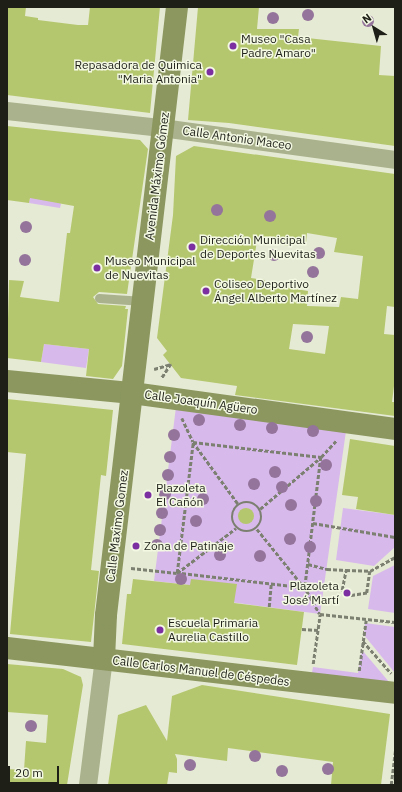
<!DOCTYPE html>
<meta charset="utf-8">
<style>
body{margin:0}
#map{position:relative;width:402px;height:792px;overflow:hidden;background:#e5ead4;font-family:"IBM Plex Sans",sans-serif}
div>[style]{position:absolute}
.green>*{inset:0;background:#d8b9eb}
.building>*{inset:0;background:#b5c76e}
.round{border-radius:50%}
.path>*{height:2.5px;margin-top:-1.25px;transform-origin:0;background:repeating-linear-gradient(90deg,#7c8071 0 4px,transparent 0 6px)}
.path>.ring{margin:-1.25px;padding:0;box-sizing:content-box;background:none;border:2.5px solid #7c8071;border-radius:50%}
.lane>*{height:9px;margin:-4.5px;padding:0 4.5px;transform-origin:4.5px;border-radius:4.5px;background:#a9b28c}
.street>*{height:18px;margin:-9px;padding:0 9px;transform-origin:9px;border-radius:9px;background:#a9b28c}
.secondary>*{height:22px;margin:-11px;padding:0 11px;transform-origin:11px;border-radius:11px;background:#8b975f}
.trees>*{width:12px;height:12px;margin:-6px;border-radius:50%;background:#94749b}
.dots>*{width:11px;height:11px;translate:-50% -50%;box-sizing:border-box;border:2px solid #f2f8e2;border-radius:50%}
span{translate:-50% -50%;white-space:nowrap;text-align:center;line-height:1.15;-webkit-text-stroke:3px #f2f8e2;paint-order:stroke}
.poi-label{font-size:12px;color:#1e2018}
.left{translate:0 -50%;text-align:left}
.right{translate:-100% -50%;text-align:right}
.street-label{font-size:12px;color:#1e2018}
.frame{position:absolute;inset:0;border:8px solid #1e2018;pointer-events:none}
.north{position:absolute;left:354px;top:8px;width:40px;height:40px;-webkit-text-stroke:3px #f2f8e2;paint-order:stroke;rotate:323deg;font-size:11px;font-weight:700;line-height:16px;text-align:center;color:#1e2018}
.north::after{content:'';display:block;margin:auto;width:14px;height:18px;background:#1e2018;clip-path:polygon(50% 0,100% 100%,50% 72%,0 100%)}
.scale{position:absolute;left:8px;top:766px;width:51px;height:18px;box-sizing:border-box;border:2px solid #1e2018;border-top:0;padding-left:5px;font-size:12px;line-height:14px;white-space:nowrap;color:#1e2018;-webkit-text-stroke:3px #f2f8e2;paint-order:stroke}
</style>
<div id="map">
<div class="green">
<i style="clip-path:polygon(34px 176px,61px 204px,60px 208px,29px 203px)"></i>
<i style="clip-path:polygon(44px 344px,89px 349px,86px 368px,41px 362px)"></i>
<i style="clip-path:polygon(176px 407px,346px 431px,320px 614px,201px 598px,190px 585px,154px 581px)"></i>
<i style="clip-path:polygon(343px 508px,395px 515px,395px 547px,374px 566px,336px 560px)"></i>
<i style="clip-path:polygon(395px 565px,395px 613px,368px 609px,373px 576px)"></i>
<i style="clip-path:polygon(365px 623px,395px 627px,395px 673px,364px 635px)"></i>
<i style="clip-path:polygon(362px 650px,395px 689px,311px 678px,313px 667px,358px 673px)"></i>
</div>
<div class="building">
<i style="clip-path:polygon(7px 7px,26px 7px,25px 16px,38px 18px,38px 20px,78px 25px,88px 25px,90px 7px,160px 7px,150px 113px,7px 95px)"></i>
<i style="clip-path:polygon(198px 7px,259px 7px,257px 29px,299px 29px,298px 37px,381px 46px,379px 75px,395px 76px,395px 146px,229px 123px,188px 120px)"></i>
<i style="clip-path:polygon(7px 126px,140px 140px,148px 149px,127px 294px,99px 292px,93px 297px,98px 304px,126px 306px,125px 309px,128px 309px,122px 366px,113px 379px,86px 376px,89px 349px,44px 344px,41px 362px,7px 358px,9px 280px,24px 281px,20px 297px,59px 302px,67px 233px,70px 233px,74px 206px,30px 198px,29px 203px,7px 200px)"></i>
<i style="clip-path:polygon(evenodd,194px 146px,395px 174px,395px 307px,387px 306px,384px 334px,395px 335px,395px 378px,392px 402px,395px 402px,395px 416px,235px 395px,237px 386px,181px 378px,163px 355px,167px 351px,157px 338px,173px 215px,176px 156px,194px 146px,307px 233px,337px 238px,334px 252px,363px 256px,358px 299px,341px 297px,339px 307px,307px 306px,308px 291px,265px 284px,265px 280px,251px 278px,257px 241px,290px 246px,290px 241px,306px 243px,307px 233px,194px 146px,293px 324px,329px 326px,325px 354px,289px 349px,293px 324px)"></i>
<i style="clip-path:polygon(7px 399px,113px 410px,106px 476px,101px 475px,91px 570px,99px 571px,91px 642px,10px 634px,26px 454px,7px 452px)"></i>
<i style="clip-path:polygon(350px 439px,395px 446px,395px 515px,356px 509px,358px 497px,342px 495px)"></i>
<i class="round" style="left:238px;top:508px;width:16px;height:16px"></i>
<i style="clip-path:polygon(133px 579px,190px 585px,191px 579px,237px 584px,234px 603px,304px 612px,297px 665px,122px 644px,127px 594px,131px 594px)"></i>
<i style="clip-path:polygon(7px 664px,63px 669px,81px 677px,83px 685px,67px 785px,7px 785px,7px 769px,24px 770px,26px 741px,46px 743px,48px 715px,7px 712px)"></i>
<i style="clip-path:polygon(202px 685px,390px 714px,381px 785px,331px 785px,333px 762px,228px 748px,227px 761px,175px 754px,177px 759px,177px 773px,169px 772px,167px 785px,108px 785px,118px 715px,146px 705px,167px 741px,172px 696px)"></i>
</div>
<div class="path">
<i style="left:154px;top:369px;width:18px;rotate:-16deg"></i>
<i style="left:171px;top:364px;width:17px;rotate:123deg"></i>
<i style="left:182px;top:418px;width:26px;rotate:65deg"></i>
<i style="left:193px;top:442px;width:78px;rotate:53.9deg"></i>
<i style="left:193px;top:442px;width:129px;rotate:6.7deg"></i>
<i style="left:321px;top:457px;width:132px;rotate:97deg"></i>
<i style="left:305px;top:588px;width:129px;rotate:-173.3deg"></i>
<i style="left:177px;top:573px;width:132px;rotate:-83deg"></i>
<i class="ring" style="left:232px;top:502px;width:27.5px;height:27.5px"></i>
<i style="left:260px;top:509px;width:80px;rotate:-40.4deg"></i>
<i style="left:321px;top:457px;width:23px;rotate:-47deg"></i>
<i style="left:313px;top:523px;width:83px;rotate:9.7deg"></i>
<i style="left:257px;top:529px;width:80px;rotate:51.1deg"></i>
<i style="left:307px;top:591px;width:26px;rotate:61deg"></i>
<i style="left:320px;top:614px;width:75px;rotate:6.1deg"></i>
<i style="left:308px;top:564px;width:20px;rotate:15deg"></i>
<i style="left:327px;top:569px;width:19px;rotate:3deg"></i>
<i style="left:346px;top:570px;width:24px;rotate:2deg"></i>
<i style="left:370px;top:571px;width:22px;rotate:98deg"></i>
<i style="left:367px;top:593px;width:19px;rotate:171deg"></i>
<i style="left:348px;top:596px;width:8px;rotate:-135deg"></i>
<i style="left:342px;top:590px;width:20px;rotate:-79deg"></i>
<i style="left:131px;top:568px;width:46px;rotate:6.2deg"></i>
<i style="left:177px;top:573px;width:74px;rotate:-37.3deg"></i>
<i style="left:370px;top:571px;width:29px;rotate:-29deg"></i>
<i style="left:269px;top:607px;width:23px;rotate:-85deg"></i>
<i style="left:302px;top:629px;width:16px;rotate:4deg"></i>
<i style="left:363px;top:641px;width:43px;rotate:48.8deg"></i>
<i style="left:313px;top:664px;width:50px;rotate:-82deg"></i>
<i style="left:359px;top:671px;width:51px;rotate:-82.2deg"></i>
<i style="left:391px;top:785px;width:34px;rotate:-83deg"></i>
</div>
<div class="lane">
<i style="left:99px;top:298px;width:44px;rotate:3.9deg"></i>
</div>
<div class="street">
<i style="left:7px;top:111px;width:156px;rotate:6.3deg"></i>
<i style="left:162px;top:128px;width:235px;rotate:7.8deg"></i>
<i style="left:88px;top:785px;width:127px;rotate:-82.8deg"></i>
</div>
<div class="secondary">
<i style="left:7px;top:381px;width:126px;rotate:5.5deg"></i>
<i style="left:132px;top:393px;width:265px;rotate:7.8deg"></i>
<i style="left:7px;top:648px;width:391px;rotate:6.6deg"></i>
<i style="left:104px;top:659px;width:44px;rotate:-87.4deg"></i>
<i style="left:106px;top:615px;width:612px;rotate:-83.34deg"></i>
</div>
<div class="trees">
<i style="left:308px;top:15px"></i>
<i style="left:273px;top:18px"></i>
<i style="left:368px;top:21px"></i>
<i style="left:217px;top:210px"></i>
<i style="left:270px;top:216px"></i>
<i style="left:26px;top:227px"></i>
<i style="left:319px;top:253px"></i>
<i style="left:274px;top:255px"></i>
<i style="left:25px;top:260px"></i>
<i style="left:313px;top:272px"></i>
<i style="left:307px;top:337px"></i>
<i style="left:199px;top:420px"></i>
<i style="left:240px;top:425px"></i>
<i style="left:272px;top:428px"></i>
<i style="left:313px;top:431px"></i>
<i style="left:174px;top:435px"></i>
<i style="left:170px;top:457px"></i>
<i style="left:326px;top:465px"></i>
<i style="left:275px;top:472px"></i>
<i style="left:168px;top:475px"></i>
<i style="left:254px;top:484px"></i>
<i style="left:282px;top:487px"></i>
<i style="left:165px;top:494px"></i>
<i style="left:203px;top:499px"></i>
<i style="left:316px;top:501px"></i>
<i style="left:291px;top:505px"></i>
<i style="left:162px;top:513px"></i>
<i style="left:196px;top:521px"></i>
<i style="left:160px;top:530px"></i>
<i style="left:290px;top:539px"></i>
<i style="left:157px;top:545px"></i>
<i style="left:310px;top:547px"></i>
<i style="left:220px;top:555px"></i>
<i style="left:260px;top:556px"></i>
<i style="left:181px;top:579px"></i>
<i style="left:31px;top:726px"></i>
<i style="left:255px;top:756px"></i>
<i style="left:190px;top:765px"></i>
<i style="left:328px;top:769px"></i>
<i style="left:282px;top:771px"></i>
</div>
<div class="dots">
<i style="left:233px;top:46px;background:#7c2fa1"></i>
<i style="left:210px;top:72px;background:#7c2fa1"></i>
<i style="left:192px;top:247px;background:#7c2fa1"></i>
<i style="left:97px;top:268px;background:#7c2fa1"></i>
<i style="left:206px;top:291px;background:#7c2fa1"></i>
<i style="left:148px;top:495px;background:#7c2fa1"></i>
<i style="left:136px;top:546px;background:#7c2fa1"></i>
<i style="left:347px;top:593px;background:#7c2fa1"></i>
<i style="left:160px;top:630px;background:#7c2fa1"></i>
</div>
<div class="poi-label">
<span class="left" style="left:241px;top:46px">Museo "Casa<br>Padre Amaro"</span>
<span class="right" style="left:202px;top:72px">Repasadora de Quimica<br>"Maria Antonia"</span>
<span class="left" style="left:200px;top:247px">Dirección Municipal<br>de Deportes Nuevitas</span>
<span class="left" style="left:105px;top:268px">Museo Municipal<br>de Nuevitas</span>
<span class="left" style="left:214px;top:291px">Coliseo Deportivo<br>Ángel Alberto Martínez</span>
<span class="left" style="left:156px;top:495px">Plazoleta<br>El Cañón</span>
<span class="left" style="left:144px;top:546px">Zona de Patinaje</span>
<span class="right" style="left:339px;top:593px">Plazoleta<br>José Martí</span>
<span class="left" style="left:168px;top:630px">Escuela Primaria<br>Aurelia Castillo</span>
</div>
<div class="street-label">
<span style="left:237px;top:138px;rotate:8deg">Calle Antonio Maceo</span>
<span style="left:157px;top:176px;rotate:-83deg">Avenida Máximo Gómez</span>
<span style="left:201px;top:402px;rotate:8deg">Calle Joaquín Agüero</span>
<span style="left:117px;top:526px;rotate:-83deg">Calle Maximo Gomez</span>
<span style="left:201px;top:671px;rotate:7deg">Calle Carlos Manuel de Céspedes</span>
</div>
<div class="frame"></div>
<div class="north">N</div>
<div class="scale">20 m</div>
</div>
